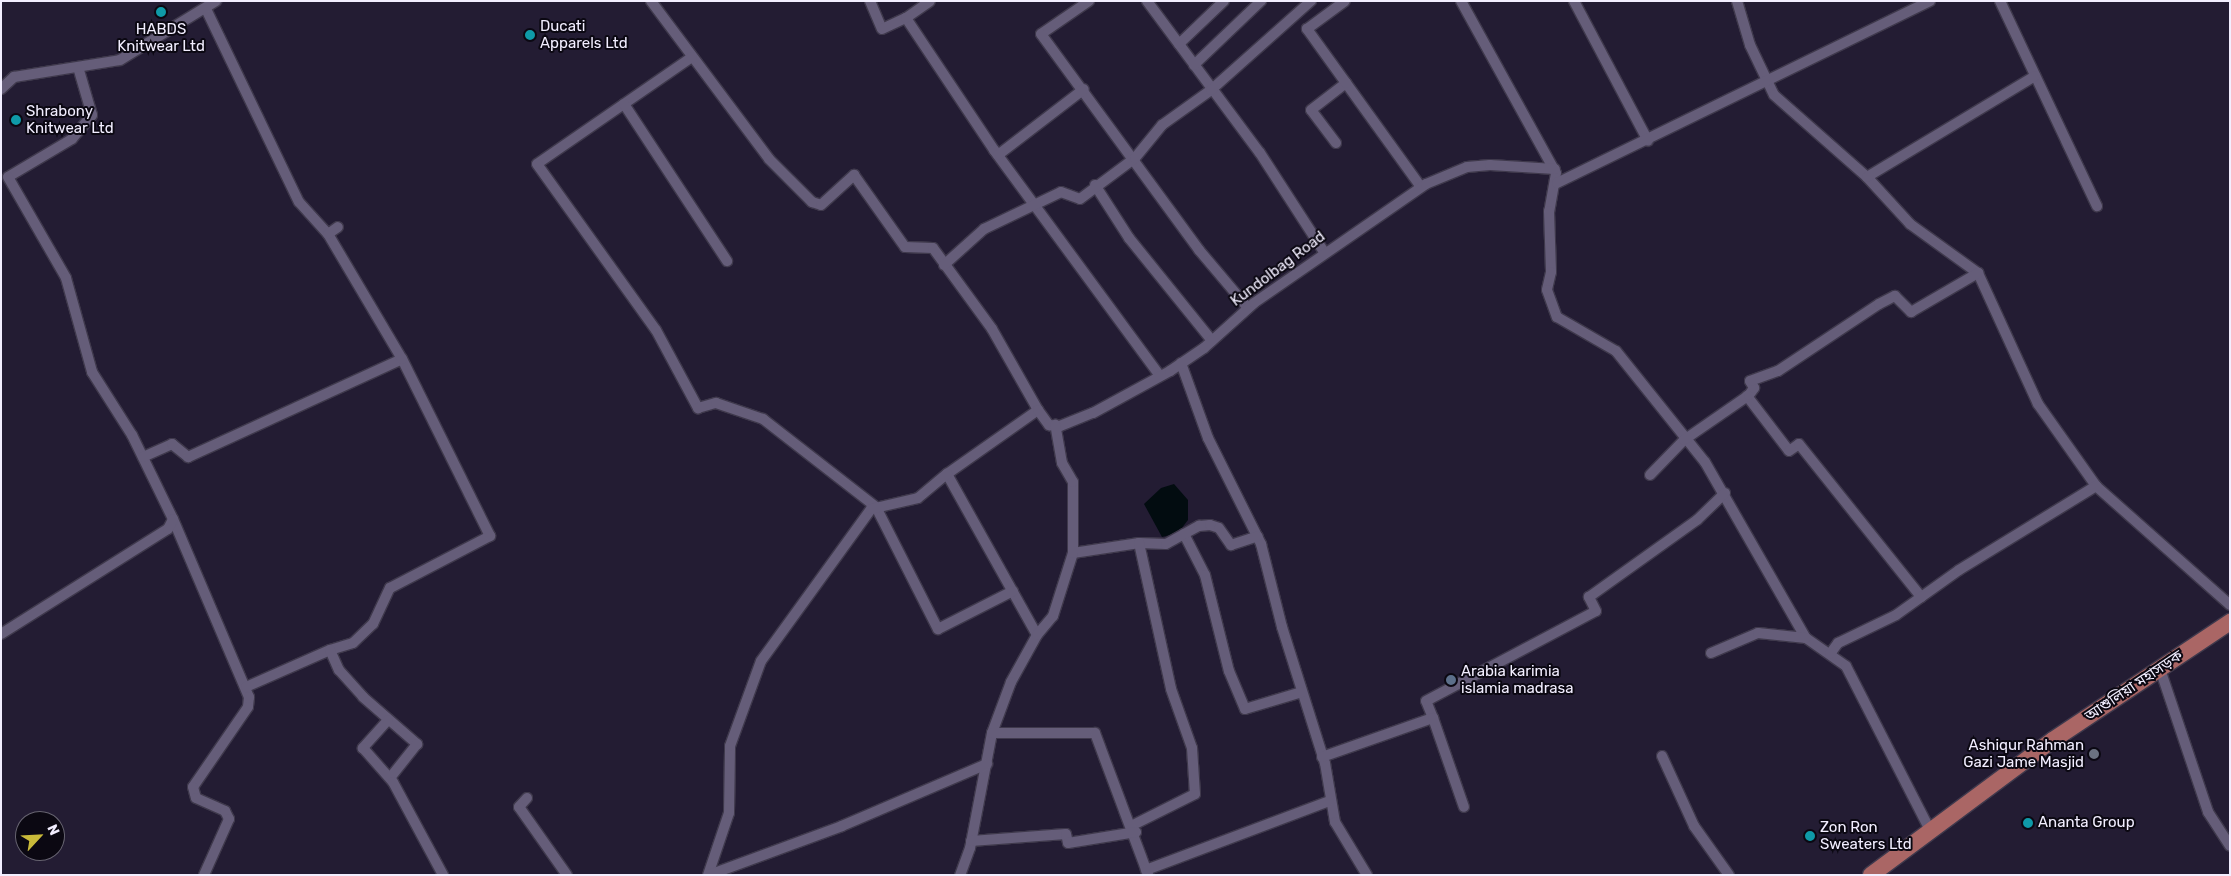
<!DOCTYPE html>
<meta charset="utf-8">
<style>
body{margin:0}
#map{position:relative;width:2231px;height:876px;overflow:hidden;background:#231c33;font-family:Rubik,"Noto Sans Bengali",sans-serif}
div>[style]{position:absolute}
.water>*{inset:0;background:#020c10}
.roads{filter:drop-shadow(1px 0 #3f394c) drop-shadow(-1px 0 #3f394c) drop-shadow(0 1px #3f394c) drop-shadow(0 -1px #3f394c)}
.minor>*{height:10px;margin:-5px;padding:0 5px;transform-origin:5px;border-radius:5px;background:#655d79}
.trunk>*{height:16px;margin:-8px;padding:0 8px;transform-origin:8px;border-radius:8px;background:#aa6665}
.dots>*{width:14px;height:14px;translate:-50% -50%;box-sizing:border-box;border:2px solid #0b0812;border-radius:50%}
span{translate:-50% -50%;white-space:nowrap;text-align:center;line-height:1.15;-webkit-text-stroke:4px #0b0812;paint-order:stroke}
.poi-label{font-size:15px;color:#f2eeff}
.left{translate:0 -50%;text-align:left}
.right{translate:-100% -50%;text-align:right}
.street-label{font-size:15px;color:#f2eeff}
.frame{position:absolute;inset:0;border:2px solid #f2eeff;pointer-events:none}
.north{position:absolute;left:15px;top:811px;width:50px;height:50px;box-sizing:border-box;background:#0b0812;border:1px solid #676471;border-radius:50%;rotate:65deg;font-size:14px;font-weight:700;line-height:20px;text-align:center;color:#f2eeff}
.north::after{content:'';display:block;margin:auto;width:18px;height:22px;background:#caba3a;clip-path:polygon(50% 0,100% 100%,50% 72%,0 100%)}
</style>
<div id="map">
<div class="water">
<i style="clip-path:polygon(1174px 484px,1188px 500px,1188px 520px,1178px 533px,1162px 537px,1144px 504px,1161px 488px)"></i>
</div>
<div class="roads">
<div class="minor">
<i style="left:651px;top:1px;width:197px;rotate:53.2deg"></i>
<i style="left:769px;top:159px;width:61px;rotate:45deg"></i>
<i style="left:812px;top:202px;width:9px;rotate:18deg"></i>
<i style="left:821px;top:205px;width:45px;rotate:-42.3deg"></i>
<i style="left:854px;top:175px;width:88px;rotate:54.7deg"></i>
<i style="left:905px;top:247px;width:28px;rotate:2deg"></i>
<i style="left:933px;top:248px;width:100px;rotate:53.9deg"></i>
<i style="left:992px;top:329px;width:93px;rotate:60.4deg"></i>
<i style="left:1038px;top:410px;width:111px;rotate:144.9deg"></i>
<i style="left:947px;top:474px;width:184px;rotate:60.8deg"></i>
<i style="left:1037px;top:635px;width:54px;rotate:119deg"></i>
<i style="left:1011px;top:682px;width:54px;rotate:110.4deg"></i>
<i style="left:992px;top:733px;width:117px;rotate:100.8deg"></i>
<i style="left:970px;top:848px;width:29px;rotate:110deg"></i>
<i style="left:870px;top:1px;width:30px;rotate:67deg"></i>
<i style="left:882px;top:29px;width:26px;rotate:-25deg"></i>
<i style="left:906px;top:18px;width:159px;rotate:56.3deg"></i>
<i style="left:994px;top:150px;width:280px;rotate:53.7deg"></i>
<i style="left:1089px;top:1px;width:58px;rotate:145.5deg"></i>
<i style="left:1041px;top:34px;width:268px;rotate:53.8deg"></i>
<i style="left:1199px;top:250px;width:76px;rotate:49.8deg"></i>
<i style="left:1147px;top:1px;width:189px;rotate:53.4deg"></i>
<i style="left:1260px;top:153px;width:118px;rotate:57.1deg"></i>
<i style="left:1461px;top:1px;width:196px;rotate:61.1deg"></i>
<i style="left:1556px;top:173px;width:39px;rotate:100deg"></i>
<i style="left:1549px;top:211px;width:61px;rotate:88.1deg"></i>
<i style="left:1551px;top:272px;width:18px;rotate:103deg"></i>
<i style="left:1547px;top:290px;width:29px;rotate:70deg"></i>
<i style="left:1557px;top:317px;width:68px;rotate:30deg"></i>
<i style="left:1616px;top:351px;width:142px;rotate:51.3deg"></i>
<i style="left:1705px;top:462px;width:203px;rotate:60.2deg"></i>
<i style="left:1806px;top:638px;width:49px;rotate:35deg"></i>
<i style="left:1846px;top:666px;width:186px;rotate:62.9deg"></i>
<i style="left:1574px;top:1px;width:158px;rotate:62.1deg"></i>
<i style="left:1737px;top:1px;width:46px;rotate:73.5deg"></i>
<i style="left:1750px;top:45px;width:55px;rotate:64.4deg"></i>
<i style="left:1774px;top:95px;width:124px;rotate:41.4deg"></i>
<i style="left:1867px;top:177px;width:64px;rotate:47.5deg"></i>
<i style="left:1910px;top:224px;width:84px;rotate:35.8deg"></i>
<i style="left:1978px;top:273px;width:144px;rotate:65.4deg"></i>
<i style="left:2038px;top:404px;width:100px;rotate:54.7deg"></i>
<i style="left:2096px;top:486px;width:179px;rotate:41.6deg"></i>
<i style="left:2000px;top:1px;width:227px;rotate:64.7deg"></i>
<i style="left:206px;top:9px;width:214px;rotate:64.3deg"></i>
<i style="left:299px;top:202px;width:43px;rotate:47.8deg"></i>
<i style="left:906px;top:18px;width:29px;rotate:-35deg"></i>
<i style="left:1179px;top:44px;width:62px;rotate:-43.7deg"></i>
<i style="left:692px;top:57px;width:188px;rotate:145.4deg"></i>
<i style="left:537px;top:164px;width:204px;rotate:54.4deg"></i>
<i style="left:656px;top:330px;width:89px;rotate:61.7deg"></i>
<i style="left:698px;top:408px;width:19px;rotate:-16deg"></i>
<i style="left:716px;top:403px;width:50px;rotate:18.8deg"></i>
<i style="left:763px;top:419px;width:143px;rotate:37.9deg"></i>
<i style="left:876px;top:507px;width:137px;rotate:63.1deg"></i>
<i style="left:938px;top:629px;width:84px;rotate:-26.9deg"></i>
<i style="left:1194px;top:65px;width:93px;rotate:-43.7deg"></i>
<i style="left:78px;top:67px;width:50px;rotate:73.7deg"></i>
<i style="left:92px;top:115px;width:31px;rotate:130deg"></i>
<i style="left:72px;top:139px;width:74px;rotate:149.3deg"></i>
<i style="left:8px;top:177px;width:116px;rotate:60.1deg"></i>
<i style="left:66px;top:278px;width:98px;rotate:74.5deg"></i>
<i style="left:92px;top:372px;width:75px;rotate:57.6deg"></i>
<i style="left:132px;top:435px;width:93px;rotate:64deg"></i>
<i style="left:173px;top:519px;width:194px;rotate:66.9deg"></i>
<i style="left:249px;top:697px;width:10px;rotate:96deg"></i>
<i style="left:248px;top:707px;width:97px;rotate:124.5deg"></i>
<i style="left:193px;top:787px;width:11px;rotate:75deg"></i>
<i style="left:196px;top:798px;width:32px;rotate:24deg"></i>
<i style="left:225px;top:811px;width:9px;rotate:63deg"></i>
<i style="left:229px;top:819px;width:61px;rotate:114.1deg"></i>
<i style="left:1346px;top:83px;width:128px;rotate:54.2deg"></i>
<i style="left:1px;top:89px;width:18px;rotate:-43deg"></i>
<i style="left:14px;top:77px;width:107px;rotate:-9.1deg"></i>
<i style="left:120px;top:60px;width:113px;rotate:-31.6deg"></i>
<i style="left:624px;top:104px;width:188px;rotate:56.7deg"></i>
<i style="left:1336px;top:143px;width:41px;rotate:-127.1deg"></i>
<i style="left:1311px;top:110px;width:44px;rotate:-37.6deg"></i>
<i style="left:1346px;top:83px;width:67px;rotate:-125.8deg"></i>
<i style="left:1307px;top:29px;width:47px;rotate:-36.4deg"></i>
<i style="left:998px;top:155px;width:108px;rotate:-37.5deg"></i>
<i style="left:1867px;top:177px;width:196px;rotate:-31deg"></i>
<i style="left:1557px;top:183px;width:415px;rotate:-26deg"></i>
<i style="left:1095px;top:185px;width:63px;rotate:57.3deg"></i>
<i style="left:1129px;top:238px;width:132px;rotate:51.1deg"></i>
<i style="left:944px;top:265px;width:54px;rotate:-42deg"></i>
<i style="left:984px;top:229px;width:85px;rotate:-25.7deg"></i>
<i style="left:1061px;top:192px;width:20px;rotate:20deg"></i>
<i style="left:1080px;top:199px;width:69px;rotate:-36.7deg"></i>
<i style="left:1135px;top:158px;width:43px;rotate:-50.7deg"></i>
<i style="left:1162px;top:125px;width:60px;rotate:-35.5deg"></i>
<i style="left:1211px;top:90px;width:134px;rotate:-41.7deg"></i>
<i style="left:1181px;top:363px;width:80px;rotate:70.2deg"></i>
<i style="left:1208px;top:438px;width:119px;rotate:63.4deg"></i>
<i style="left:1261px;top:544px;width:86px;rotate:75.8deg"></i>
<i style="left:1282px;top:627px;width:143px;rotate:72.5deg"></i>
<i style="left:1325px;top:763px;width:60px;rotate:80.4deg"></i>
<i style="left:1335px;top:822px;width:62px;rotate:58.9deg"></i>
<i style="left:1747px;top:396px;width:69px;rotate:52.6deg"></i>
<i style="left:1789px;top:451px;width:12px;rotate:-35deg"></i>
<i style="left:1799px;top:444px;width:196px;rotate:51.4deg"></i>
<i style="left:1038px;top:410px;width:19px;rotate:54deg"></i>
<i style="left:1049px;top:425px;width:11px;rotate:5deg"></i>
<i style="left:1060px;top:426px;width:35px;rotate:-22deg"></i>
<i style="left:1093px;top:413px;width:88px;rotate:-28.6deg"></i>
<i style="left:1170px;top:371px;width:41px;rotate:-34.1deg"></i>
<i style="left:1204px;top:348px;width:67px;rotate:-42deg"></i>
<i style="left:1254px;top:303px;width:209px;rotate:-34.7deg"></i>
<i style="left:1426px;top:184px;width:44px;rotate:-22.5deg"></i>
<i style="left:1467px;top:167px;width:23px;rotate:-5deg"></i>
<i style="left:1490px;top:165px;width:65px;rotate:3.5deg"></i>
<i style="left:143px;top:457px;width:32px;rotate:-24deg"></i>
<i style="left:172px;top:444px;width:21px;rotate:39deg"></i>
<i style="left:188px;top:457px;width:235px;rotate:-24.6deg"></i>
<i style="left:1650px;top:475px;width:49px;rotate:-45.8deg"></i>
<i style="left:1684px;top:440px;width:79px;rotate:-34.7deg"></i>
<i style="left:1749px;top:395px;width:9px;rotate:-54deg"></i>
<i style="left:1754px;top:388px;width:8px;rotate:-120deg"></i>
<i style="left:1750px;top:381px;width:30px;rotate:-20deg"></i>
<i style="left:1778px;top:371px;width:121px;rotate:-33.6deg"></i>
<i style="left:1879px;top:304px;width:18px;rotate:-27deg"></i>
<i style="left:1895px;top:296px;width:23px;rotate:45deg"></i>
<i style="left:1911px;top:312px;width:78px;rotate:-30.2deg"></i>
<i style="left:1184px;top:534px;width:46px;rotate:62.9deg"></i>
<i style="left:1205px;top:575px;width:99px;rotate:76deg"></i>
<i style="left:1229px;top:671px;width:41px;rotate:67.2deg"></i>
<i style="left:1245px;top:709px;width:59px;rotate:-16.6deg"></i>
<i style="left:1139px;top:543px;width:27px;rotate:2deg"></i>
<i style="left:1166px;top:544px;width:38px;rotate:-29deg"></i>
<i style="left:1199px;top:526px;width:11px;rotate:-5deg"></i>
<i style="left:1210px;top:525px;width:9px;rotate:18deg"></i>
<i style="left:1219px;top:528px;width:21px;rotate:55deg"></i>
<i style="left:1231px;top:545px;width:28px;rotate:-18deg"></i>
<i style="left:1073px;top:553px;width:67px;rotate:-8.6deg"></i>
<i style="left:1139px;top:543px;width:149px;rotate:77.6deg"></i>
<i style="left:1171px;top:689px;width:63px;rotate:70.4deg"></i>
<i style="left:1192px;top:748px;width:46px;rotate:86.3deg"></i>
<i style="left:1195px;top:794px;width:69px;rotate:153.4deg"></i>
<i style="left:1px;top:634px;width:197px;rotate:-32.2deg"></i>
<i style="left:168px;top:529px;width:11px;rotate:-63deg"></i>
<i style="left:1037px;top:635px;width:25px;rotate:-50deg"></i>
<i style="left:1053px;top:616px;width:66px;rotate:-72.4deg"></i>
<i style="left:1073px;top:553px;width:71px;rotate:-90deg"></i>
<i style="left:1073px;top:482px;width:22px;rotate:-120deg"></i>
<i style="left:1062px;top:463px;width:39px;rotate:-100deg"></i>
<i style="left:330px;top:650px;width:24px;rotate:-17deg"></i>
<i style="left:353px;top:643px;width:28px;rotate:-44deg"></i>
<i style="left:373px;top:624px;width:40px;rotate:-65deg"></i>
<i style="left:390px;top:588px;width:113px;rotate:-27.5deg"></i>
<i style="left:490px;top:536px;width:198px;rotate:-116.4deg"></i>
<i style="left:402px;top:359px;width:145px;rotate:-120.6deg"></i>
<i style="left:328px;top:234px;width:12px;rotate:-35deg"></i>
<i style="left:1711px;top:653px;width:51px;rotate:-23.1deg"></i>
<i style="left:1758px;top:633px;width:48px;rotate:5.9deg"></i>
<i style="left:1830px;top:654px;width:14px;rotate:-54deg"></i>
<i style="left:1838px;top:643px;width:64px;rotate:-25.8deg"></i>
<i style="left:1896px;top:615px;width:77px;rotate:-35.5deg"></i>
<i style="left:1959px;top:570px;width:161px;rotate:-31.5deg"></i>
<i style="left:2160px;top:669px;width:151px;rotate:71.4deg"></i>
<i style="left:2208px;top:812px;width:40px;rotate:57.1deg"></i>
<i style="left:246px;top:687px;width:92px;rotate:-23.8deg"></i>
<i style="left:330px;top:650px;width:22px;rotate:66deg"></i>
<i style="left:339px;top:670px;width:36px;rotate:48deg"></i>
<i style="left:363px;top:697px;width:72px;rotate:41deg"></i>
<i style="left:417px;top:744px;width:43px;rotate:128.5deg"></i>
<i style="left:1433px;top:718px;width:18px;rotate:-112deg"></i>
<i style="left:1426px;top:701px;width:192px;rotate:-27.9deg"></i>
<i style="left:1596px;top:611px;width:16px;rotate:-117deg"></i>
<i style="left:1589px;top:597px;width:133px;rotate:-35.5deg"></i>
<i style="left:1697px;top:520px;width:39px;rotate:-44deg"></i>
<i style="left:388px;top:720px;width:38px;rotate:132deg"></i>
<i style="left:363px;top:748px;width:45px;rotate:48.6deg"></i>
<i style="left:393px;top:782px;width:106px;rotate:61.7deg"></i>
<i style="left:992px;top:733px;width:103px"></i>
<i style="left:1095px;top:733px;width:152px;rotate:69.5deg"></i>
<i style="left:1662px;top:756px;width:77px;rotate:65.4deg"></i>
<i style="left:1694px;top:826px;width:60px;rotate:54.5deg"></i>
<i style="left:1322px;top:757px;width:118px;rotate:-19.4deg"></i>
<i style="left:1433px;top:718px;width:94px;rotate:70.8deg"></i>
<i style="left:527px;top:798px;width:12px;rotate:132deg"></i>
<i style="left:519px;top:807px;width:83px;rotate:54.8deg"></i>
<i style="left:971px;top:841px;width:95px;rotate:-4.2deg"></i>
<i style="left:1066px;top:834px;width:9px;rotate:77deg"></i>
<i style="left:1068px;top:843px;width:69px;rotate:-9.2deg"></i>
<i style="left:1146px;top:870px;width:197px;rotate:-20.6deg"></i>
<i style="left:708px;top:875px;width:65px;rotate:-71.3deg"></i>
<i style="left:729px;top:813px;width:67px;rotate:-89.1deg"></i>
<i style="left:730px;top:746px;width:90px;rotate:-70deg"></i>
<i style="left:761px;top:661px;width:188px;rotate:-54.1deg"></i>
<i style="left:871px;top:509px;width:48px;rotate:-13.2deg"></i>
<i style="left:918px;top:498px;width:38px;rotate:-40deg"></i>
<i style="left:709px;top:875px;width:142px;rotate:-20.2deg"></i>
<i style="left:842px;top:826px;width:158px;rotate:-23.2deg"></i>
</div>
<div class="trunk">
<i style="left:1871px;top:875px;width:227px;rotate:-36.6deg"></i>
<i style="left:2053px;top:740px;width:213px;rotate:-33.7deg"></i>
</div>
</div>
<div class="dots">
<i style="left:161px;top:12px;background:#0f9aa8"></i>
<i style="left:530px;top:35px;background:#0f9aa8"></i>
<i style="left:16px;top:120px;background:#0f9aa8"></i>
<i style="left:1451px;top:680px;background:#5c6f8a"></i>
<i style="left:2094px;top:754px;background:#6b7280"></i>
<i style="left:2028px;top:823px;background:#0f9aa8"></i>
<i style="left:1810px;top:836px;background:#0f9aa8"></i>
</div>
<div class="poi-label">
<span class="left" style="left:540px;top:35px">Ducati<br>Apparels Ltd</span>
<span style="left:161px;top:38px">HABDS<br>Knitwear Ltd</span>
<span class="left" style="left:26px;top:120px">Shrabony<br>Knitwear Ltd</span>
<span class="left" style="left:1461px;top:680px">Arabia karimia<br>islamia madrasa</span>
<span class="right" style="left:2084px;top:754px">Ashiqur Rahman<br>Gazi Jame Masjid</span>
<span class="left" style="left:2038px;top:823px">Ananta Group</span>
<span class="left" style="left:1820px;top:836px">Zon Ron<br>Sweaters Ltd</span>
</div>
<div class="street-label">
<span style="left:1278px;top:269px;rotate:-37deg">Kundolbag Road</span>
<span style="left:2134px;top:686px;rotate:-34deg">আশুলিয়া মহাসড়ক</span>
</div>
<div class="frame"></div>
<div class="north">N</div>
</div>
